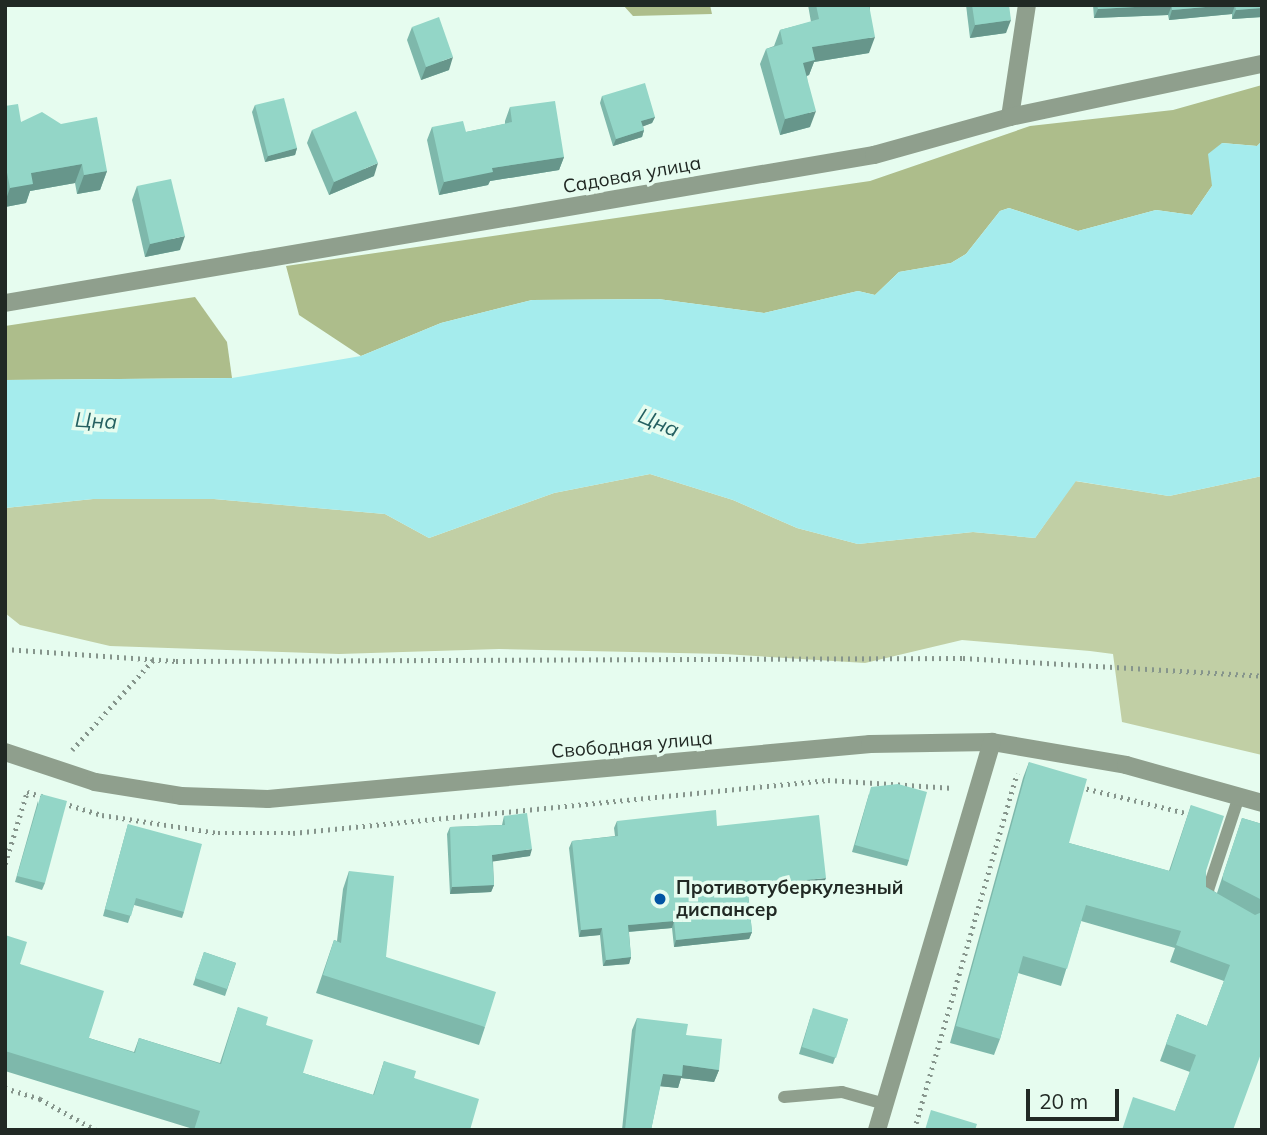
<!DOCTYPE html>
<meta charset="utf-8">
<style>
body{margin:0}
#map{position:relative;width:1267px;height:1135px;overflow:hidden;background:#e6fcef;font-family:Mulish,sans-serif}
div>[style]{position:absolute}
.green>*{inset:0;background:#c1cfa5}
.forest>*{inset:0;background:#adbd8b}
.water>*{inset:0;background:#a5eced}
.path>*{height:4.5px;margin-top:-2.25px;transform-origin:0;background:repeating-linear-gradient(90deg,#86958c 0 2px,transparent 0 7px)}
.lane>*{height:12px;margin:-6px;padding:0 6px;transform-origin:6px;border-radius:6px;background:#8f9f8d}
.street>*{height:18px;margin:-9px;padding:0 9px;transform-origin:9px;border-radius:9px;background:#8f9f8d}
.wall>*{inset:0;background:#7eb8ab}
.shaded-wall>*{inset:0;background:#67968b}
.building>*{inset:0;background:#93d6c7}
.dots>*{width:19px;height:19px;translate:-50% -50%;box-sizing:border-box;border:4px solid #e6fcef;border-radius:50%}
span{translate:-50% -50%;white-space:nowrap;text-align:center;line-height:1.15;-webkit-text-stroke:7px #e6fcef;paint-order:stroke}
.street-label{font-size:19px;color:#212924}
.poi-label{font-size:19px;color:#212924;font-weight:700}
.left{translate:0 -50%;text-align:left}
.water-label{font-size:21px;color:#256061;font-style:italic}
.frame{position:absolute;inset:0;border:7px solid #212924;pointer-events:none}
.scale{position:absolute;left:1026px;top:1089px;width:93px;height:32px;box-sizing:border-box;border:4px solid #212924;border-top:0;padding-left:9px;font-size:21px;line-height:24px;white-space:nowrap;color:#212924;-webkit-text-stroke:5px #e6fcef;paint-order:stroke}
</style>
<div id="map">
<div class="green">
<i style="clip-path:polygon(650px 474px,733px 500px,797px 528px,858px 544px,973px 532px,1035px 538px,1075px 481px,1169px 496px,1262px 476px,1262px 755px,1122px 722px,1113px 654px,1090px 651px,962px 640px,865px 663px,724px 654px,499px 649px,339px 654px,110px 646px,20px 625px,5px 613px,5px 508px,93px 499px,214px 499px,385px 514px,429px 538px,554px 493px)"></i>
</div>
<div class="forest">
<i style="clip-path:polygon(623px 5px,710px 5px,712px 14px,633px 16px)"></i>
<i style="clip-path:polygon(1262px 85px,1262px 141px,1257px 146px,1222px 143px,1212px 186px,1192px 215px,1156px 210px,1078px 231px,1009px 208px,1000px 211px,966px 254px,951px 263px,899px 272px,875px 295px,858px 291px,764px 313px,658px 299px,532px 300px,441px 323px,361px 356px,299px 315px,286px 266px,870px 181px,1030px 126px,1173px 110px)"></i>
<i style="clip-path:polygon(195px 297px,227px 342px,232px 378px,5px 380px,5px 326px)"></i>
</div>
<div class="water">
<i style="clip-path:polygon(1262px 141px,1262px 476px,1169px 496px,1076px 481px,1035px 538px,973px 532px,858px 544px,797px 528px,733px 500px,650px 474px,554px 493px,429px 538px,385px 514px,214px 499px,93px 499px,5px 508px,5px 380px,232px 378px,361px 356px,441px 323px,532px 300px,658px 299px,764px 313px,858px 291px,875px 295px,899px 272px,951px 263px,966px 254px,1000px 211px,1009px 208px,1078px 231px,1156px 210px,1192px 215px,1212px 186px,1208px 154px,1222px 143px,1257px 146px)"></i>
</div>
<div class="path">
<i style="left:5px;top:649px;width:171px;rotate:4deg"></i>
<i style="left:176px;top:661px;width:787px;rotate:-0.22deg"></i>
<i style="left:963px;top:658px;width:300px;rotate:3.4deg"></i>
<i style="left:72px;top:750px;width:121px;rotate:-48deg"></i>
<i style="left:1080px;top:787px;width:117px;rotate:13.8deg"></i>
<i style="left:63px;top:803px;width:41px;rotate:17.1deg"></i>
<i style="left:102px;top:815px;width:117px;rotate:8.8deg"></i>
<i style="left:218px;top:833px;width:75px"></i>
<i style="left:293px;top:833px;width:538px;rotate:-5.66deg"></i>
<i style="left:828px;top:780px;width:126px;rotate:3.6deg"></i>
<i style="left:5px;top:864px;width:75px;rotate:-73deg"></i>
<i style="left:27px;top:792px;width:19px;rotate:16deg"></i>
<i style="left:5px;top:1088px;width:37px;rotate:17deg"></i>
<i style="left:40px;top:1099px;width:64px;rotate:29deg"></i>
<i style="left:914px;top:1130px;width:371px;rotate:-73.9deg"></i>
</div>
<div class="lane">
<i style="left:1209px;top:903px;width:13px;rotate:-94deg"></i>
<i style="left:1208px;top:890px;width:99px;rotate:-71.7deg"></i>
<i style="left:784px;top:1097px;width:58px;rotate:-4.9deg"></i>
<i style="left:842px;top:1092px;width:45px;rotate:15.6deg"></i>
</div>
<div class="street">
<i style="left:1010px;top:117px;width:113px;rotate:-81.4deg"></i>
<i style="left:5px;top:303px;width:882px;rotate:-9.67deg"></i>
<i style="left:874px;top:155px;width:141px;rotate:-15.6deg"></i>
<i style="left:1010px;top:117px;width:258px;rotate:-11.9deg"></i>
<i style="left:5px;top:752px;width:95px;rotate:18.4deg"></i>
<i style="left:95px;top:782px;width:87px;rotate:9.2deg"></i>
<i style="left:181px;top:796px;width:87px;rotate:2deg"></i>
<i style="left:268px;top:799px;width:605px;rotate:-5.22deg"></i>
<i style="left:870px;top:744px;width:122px;rotate:-0.9deg"></i>
<i style="left:992px;top:742px;width:136px;rotate:9.7deg"></i>
<i style="left:1126px;top:765px;width:141px;rotate:15.6deg"></i>
<i style="left:877px;top:1130px;width:405px;rotate:-73.5deg"></i>
</div>
<div class="wall">
<i style="clip-path:polygon(808px 5px,870px 5px,869px 53px,814px 62px,809px 75px,807px 76px,810px 127px,780px 135px,760px 64px,766px 49px,774px 46px,780px 30px,811px 22px)"></i>
<i style="clip-path:polygon(966px 5px,1009px 5px,1006px 33px,970px 38px)"></i>
<i style="clip-path:polygon(1093px 5px,1262px 5px,1262px 17px,1232px 19px,1232px 14px,1169px 20px,1168px 15px,1094px 18px)"></i>
<i style="clip-path:polygon(412px 27px,449px 70px,421px 80px,407px 40px)"></i>
<i style="clip-path:polygon(602px 96px,655px 117px,652px 123px,643px 126px,644px 130px,642px 137px,613px 146px,600px 103px)"></i>
<i style="clip-path:polygon(255px 105px,297px 148px,295px 155px,265px 162px,252px 112px)"></i>
<i style="clip-path:polygon(5px 106px,21px 122px,107px 171px,100px 190px,77px 194px,75px 183px,30px 191px,26px 203px,5px 207px)"></i>
<i style="clip-path:polygon(510px 107px,564px 157px,559px 170px,490px 181px,488px 185px,439px 195px,427px 140px,432px 127px,466px 132px,505px 124px,505px 121px)"></i>
<i style="clip-path:polygon(312px 130px,374px 176px,329px 195px,307px 143px)"></i>
<i style="clip-path:polygon(137px 186px,180px 250px,145px 257px,132px 200px)"></i>
<i style="clip-path:polygon(1029px 762px,1069px 843px,1169px 871px,1191px 805px,1206px 871px,1206px 887px,1217px 893px,1242px 818px,1262px 824px,1262px 1051px,1175px 1111px,1190px 1072px,1160px 1061px,1177px 1014px,1207px 1026px,1224px 981px,1170px 962px,1175px 948px,1081px 921px,1061px 986px,1018px 973px,1000px 1039px,994px 1055px,950px 1043px,1023px 778px)"></i>
<i style="clip-path:polygon(869px 794px,909px 860px,907px 866px,852px 852px)"></i>
<i style="clip-path:polygon(38px 801px,45px 883px,42px 890px,15px 882px)"></i>
<i style="clip-path:polygon(504px 816px,530px 856px,493px 861px,494px 885px,491px 892px,450px 894px,447px 834px,450px 827px,502px 825px)"></i>
<i style="clip-path:polygon(617px 821px,717px 826px,823px 885px,748px 892px,752px 932px,749px 939px,674px 947px,672px 928px,629px 932px,631px 957px,629px 964px,603px 966px,600px 935px,579px 937px,569px 848px,572px 841px,615px 836px,614px 828px)"></i>
<i style="clip-path:polygon(128px 824px,184px 912px,182px 918px,134px 905px,128px 923px,103px 916px)"></i>
<i style="clip-path:polygon(349px 871px,386px 957px,485px 1027px,479px 1045px,316px 993px,334px 940px,337px 941px,343px 889px)"></i>
<i style="clip-path:polygon(5px 935px,20px 964px,89px 1038px,134px 1052px,139px 1038px,220px 1063px,238px 1007px,266px 1025px,303px 1073px,373px 1095px,384px 1061px,414px 1078px,470px 1130px,193px 1129px,5px 1071px)"></i>
<i style="clip-path:polygon(204px 952px,236px 963px,225px 996px,193px 985px)"></i>
<i style="clip-path:polygon(811px 1015px,848px 1019px,833px 1064px,799px 1054px)"></i>
<i style="clip-path:polygon(637px 1018px,686px 1035px,719px 1070px,714px 1082px,681px 1078px,678px 1088px,660px 1086px,651px 1130px,622px 1130px,632px 1030px)"></i>
</div>
<div class="shaded-wall">
<i style="clip-path:polygon(1172px 5px,1168px 15px,1094px 18px,1098px 9px)"></i>
<i style="clip-path:polygon(1228px 5px,1235px 5px,1232px 14px,1169px 20px,1172px 10px)"></i>
<i style="clip-path:polygon(1262px 8px,1262px 17px,1232px 19px,1236px 10px)"></i>
<i style="clip-path:polygon(1011px 20px,1006px 33px,970px 38px,975px 25px)"></i>
<i style="clip-path:polygon(875px 37px,869px 53px,814px 62px,809px 75px,797px 79px,803px 63px,812px 47px)"></i>
<i style="clip-path:polygon(453px 57px,449px 70px,421px 80px,426px 67px)"></i>
<i style="clip-path:polygon(816px 111px,810px 127px,780px 135px,785px 119px)"></i>
<i style="clip-path:polygon(655px 117px,652px 123px,639px 128px,641px 121px)"></i>
<i style="clip-path:polygon(644px 130px,642px 137px,613px 146px,616px 139px)"></i>
<i style="clip-path:polygon(297px 148px,295px 155px,265px 162px,268px 156px)"></i>
<i style="clip-path:polygon(564px 157px,559px 170px,490px 181px,488px 185px,439px 195px,444px 182px,492px 168px)"></i>
<i style="clip-path:polygon(378px 163px,374px 176px,329px 195px,334px 182px)"></i>
<i style="clip-path:polygon(82px 164px,75px 183px,30px 191px,26px 203px,5px 207px,5px 202px,10px 188px,31px 173px)"></i>
<i style="clip-path:polygon(107px 171px,100px 190px,77px 194px,84px 175px)"></i>
<i style="clip-path:polygon(185px 236px,180px 250px,145px 257px,150px 244px)"></i>
<i style="clip-path:polygon(532px 849px,530px 856px,490px 862px,492px 855px)"></i>
<i style="clip-path:polygon(826px 878px,823px 885px,745px 893px,747px 886px)"></i>
<i style="clip-path:polygon(494px 885px,491px 892px,450px 894px,452px 887px)"></i>
<i style="clip-path:polygon(674px 921px,672px 928px,625px 932px,628px 925px)"></i>
<i style="clip-path:polygon(602px 928px,600px 935px,579px 937px,581px 930px)"></i>
<i style="clip-path:polygon(752px 932px,749px 939px,674px 947px,676px 940px)"></i>
<i style="clip-path:polygon(631px 957px,629px 964px,603px 966px,606px 960px)"></i>
<i style="clip-path:polygon(683px 1065px,719px 1070px,714px 1082px,681px 1078px,678px 1088px,658px 1086px,663px 1074px)"></i>
</div>
<div class="building">
<i style="clip-path:polygon(816px 5px,869px 5px,875px 37px,812px 47px,815px 60px,803px 63px,816px 111px,785px 119px,766px 49px,783px 44px,780px 30px,819px 19px)"></i>
<i style="clip-path:polygon(972px 5px,1009px 5px,1011px 20px,975px 25px)"></i>
<i style="clip-path:polygon(1097px 5px,1228px 5px,1172px 10px,1172px 5px,1098px 9px)"></i>
<i style="clip-path:polygon(1235px 5px,1262px 5px,1262px 8px,1236px 10px)"></i>
<i style="clip-path:polygon(439px 17px,453px 57px,426px 67px,412px 27px)"></i>
<i style="clip-path:polygon(645px 83px,655px 117px,641px 121px,644px 130px,616px 139px,602px 96px)"></i>
<i style="clip-path:polygon(284px 98px,297px 148px,268px 156px,255px 105px)"></i>
<i style="clip-path:polygon(555px 101px,564px 157px,492px 168px,493px 172px,444px 182px,432px 127px,463px 121px,466px 132px,512px 122px,510px 107px)"></i>
<i style="clip-path:polygon(18px 104px,21px 122px,42px 112px,61px 124px,97px 117px,107px 171px,84px 175px,82px 164px,31px 173px,33px 184px,10px 188px,5px 162px,5px 106px)"></i>
<i style="clip-path:polygon(356px 111px,378px 163px,334px 182px,312px 130px)"></i>
<i style="clip-path:polygon(171px 179px,185px 236px,150px 244px,137px 186px)"></i>
<i style="clip-path:polygon(1029px 762px,1087px 779px,1069px 843px,1170px 871px,1191px 805px,1224px 816px,1206px 871px,1206px 887px,1255px 915px,1262px 912px,1262px 1051px,1233px 1130px,1122px 1130px,1133px 1097px,1175px 1111px,1196px 1055px,1166px 1044px,1177px 1014px,1207px 1026px,1230px 965px,1176px 945px,1181px 931px,1086px 905px,1067px 969px,1023px 956px,1000px 1039px,956px 1026px)"></i>
<i style="clip-path:polygon(898px 784px,927px 792px,909px 860px,855px 845px,871px 787px)"></i>
<i style="clip-path:polygon(41px 794px,67px 801px,45px 883px,17px 876px)"></i>
<i style="clip-path:polygon(716px 810px,717px 826px,819px 815px,826px 878px,747px 886px,752px 932px,676px 940px,674px 921px,628px 925px,631px 957px,606px 960px,602px 928px,581px 930px,572px 841px,618px 836px,617px 821px)"></i>
<i style="clip-path:polygon(527px 813px,532px 849px,492px 855px,494px 885px,452px 887px,450px 827px,505px 825px,504px 816px)"></i>
<i style="clip-path:polygon(1242px 818px,1262px 824px,1262px 900px,1223px 880px,1223px 875px)"></i>
<i style="clip-path:polygon(128px 824px,202px 844px,184px 912px,136px 898px,131px 916px,105px 909px)"></i>
<i style="clip-path:polygon(349px 871px,394px 876px,386px 957px,496px 992px,485px 1027px,323px 975px,334px 940px,341px 943px)"></i>
<i style="clip-path:polygon(5px 935px,27px 942px,20px 964px,104px 991px,89px 1038px,135px 1053px,139px 1038px,221px 1064px,238px 1007px,268px 1017px,266px 1025px,313px 1040px,303px 1073px,374px 1095px,384px 1061px,416px 1071px,414px 1078px,479px 1099px,470px 1130px,194px 1130px,200px 1111px,5px 1051px)"></i>
<i style="clip-path:polygon(204px 952px,236px 963px,227px 989px,195px 978px)"></i>
<i style="clip-path:polygon(813px 1008px,848px 1019px,836px 1058px,802px 1047px)"></i>
<i style="clip-path:polygon(637px 1018px,688px 1024px,686px 1035px,722px 1039px,719px 1070px,683px 1065px,682px 1076px,663px 1074px,651px 1130px,625px 1130px)"></i>
<i style="clip-path:polygon(931px 1110px,977px 1124px,975px 1130px,925px 1130px)"></i>
</div>
<div class="dots">
<i style="left:660px;top:899px;background:#0255a3"></i>
</div>
<div class="street-label">
<span style="left:632px;top:175px;rotate:-10deg">Садовая улица</span>
<span style="left:632px;top:745px;rotate:-5deg">Свободная улица</span>
</div>
<div class="poi-label">
<span class="left" style="left:676px;top:899px">Противотуберкулезный<br>диспансер</span>
</div>
<div class="water-label">
<span style="left:96px;top:420px;rotate:3deg">Цна</span>
<span style="left:659px;top:422px;rotate:23deg">Цна</span>
</div>
<div class="frame"></div>
<div class="scale">20 m</div>
</div>
